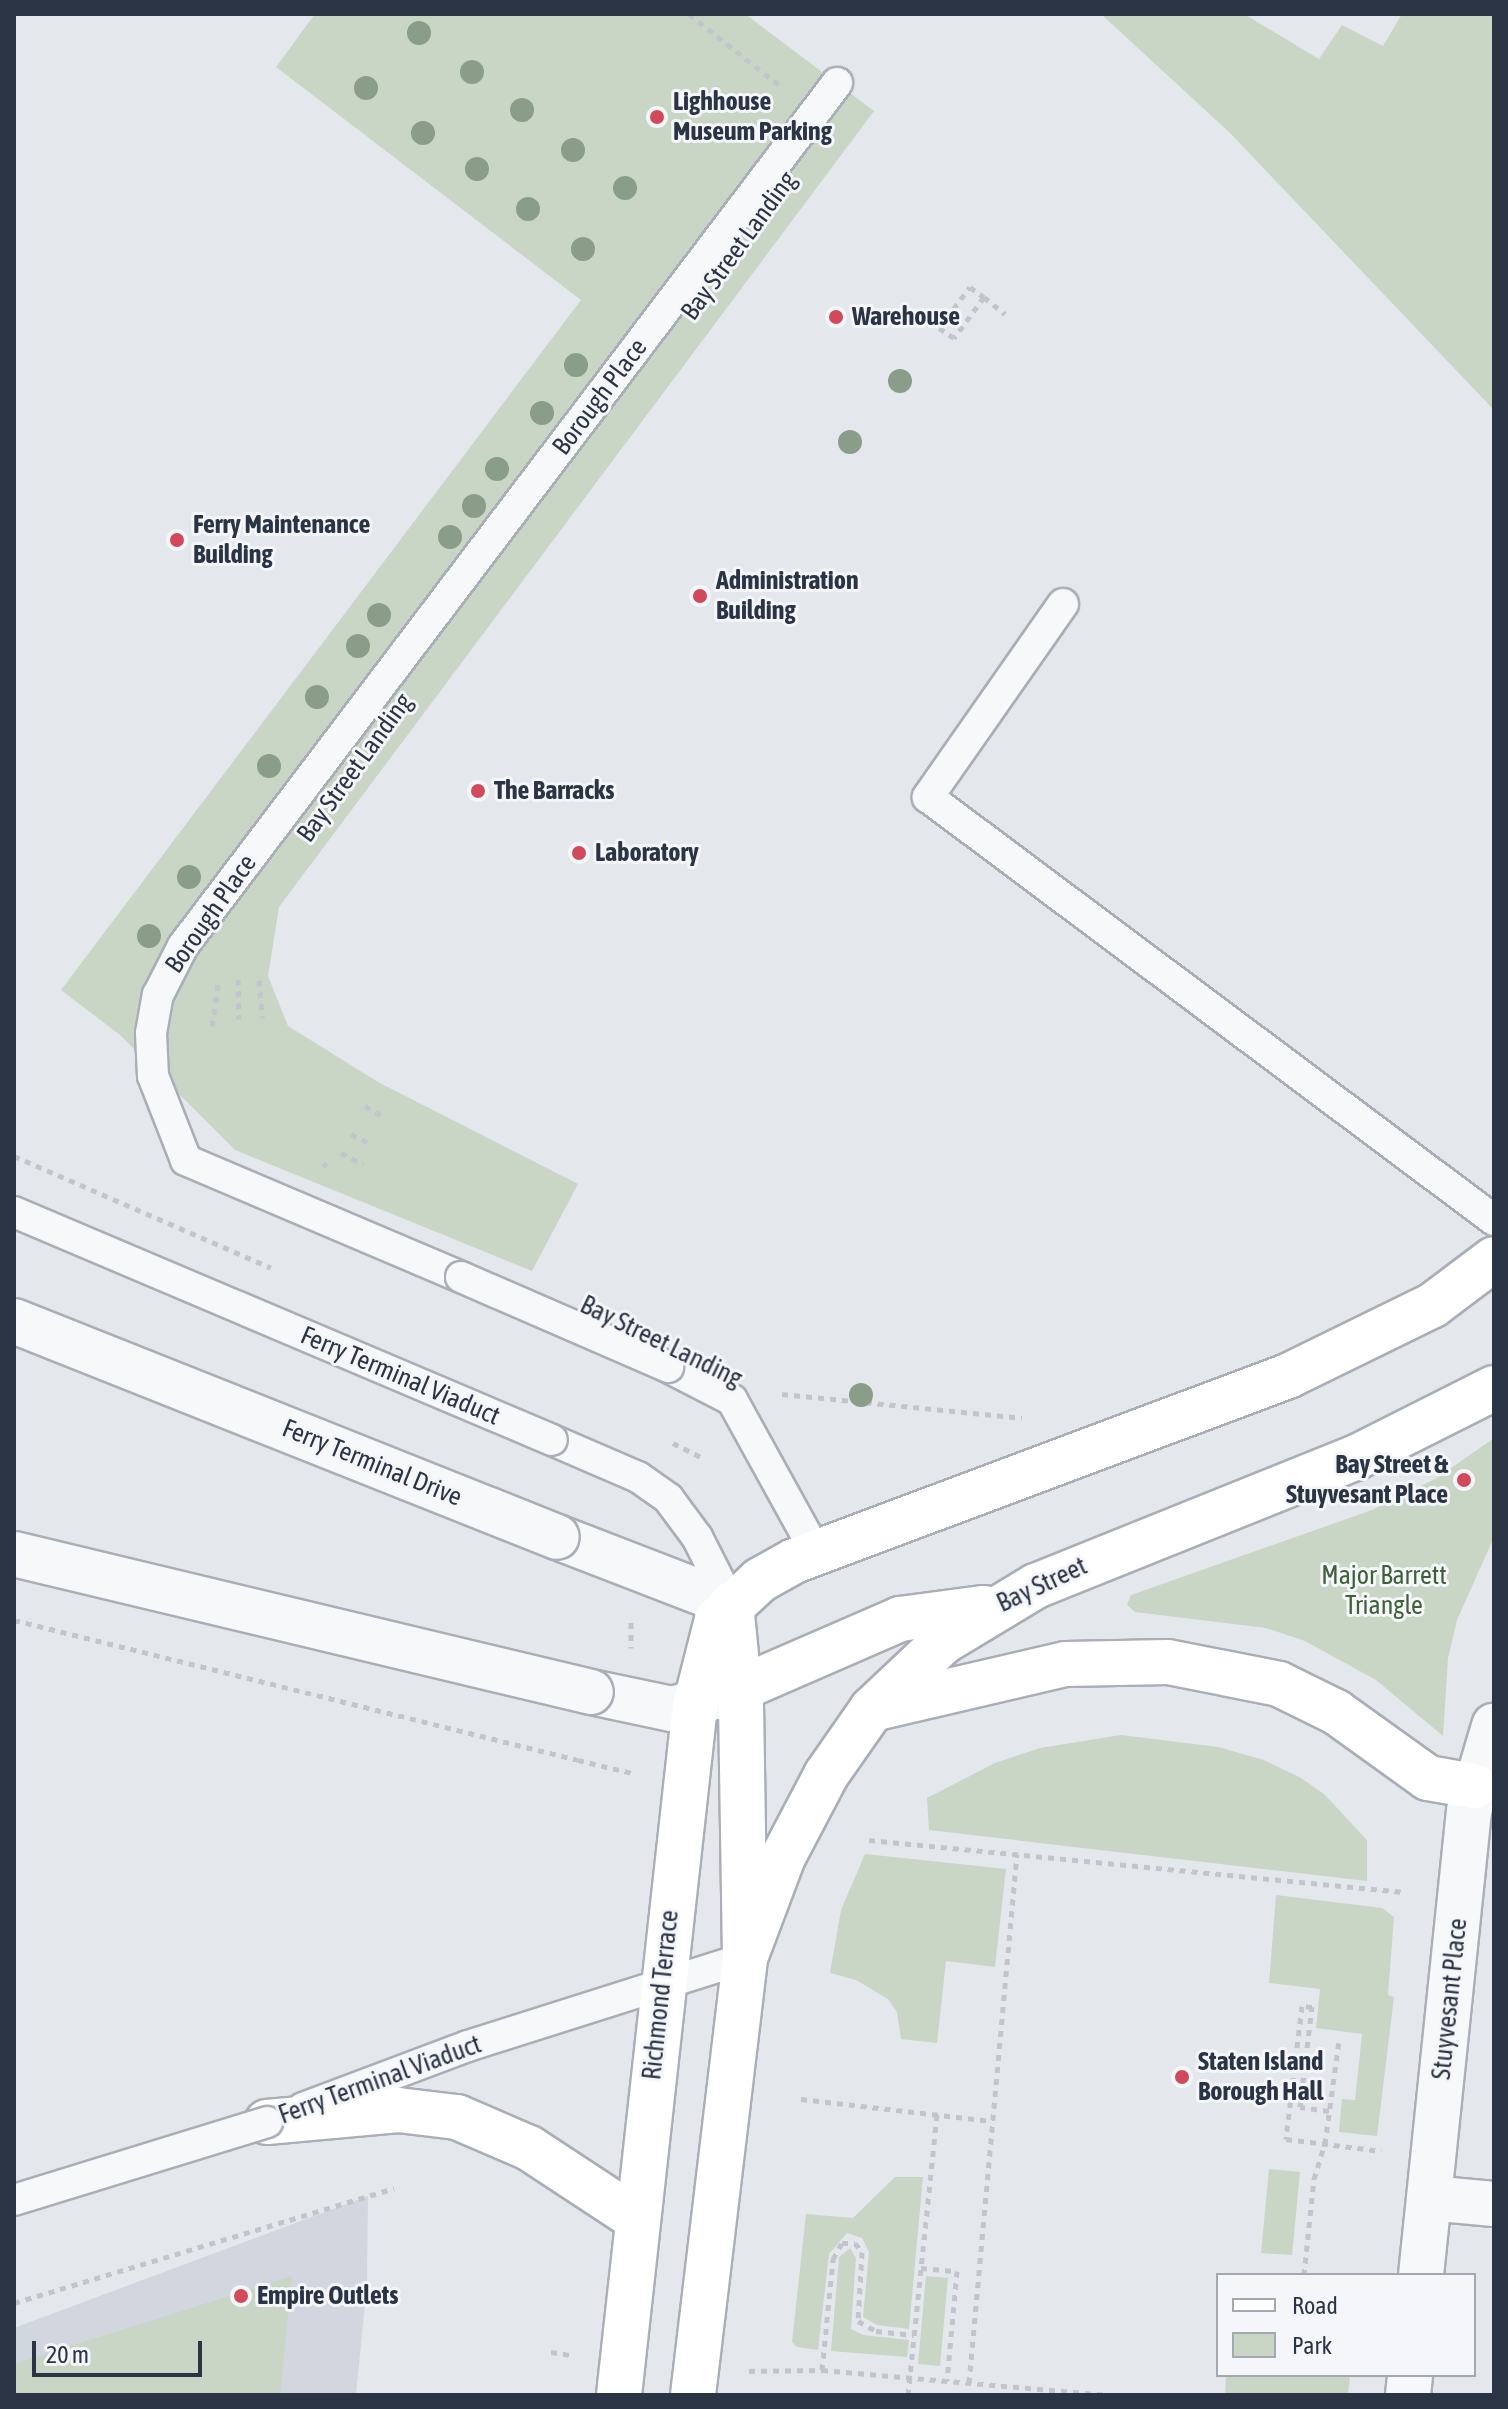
<!DOCTYPE html>
<style>
body{margin:0}
#map{position:relative;width:1508px;height:2409px;overflow:hidden;background:#e4e7ec;font-family:"Asap Condensed",sans-serif}
div>[style]{position:absolute}
.built>*{inset:0;background:#d2d6de}
.green>*{inset:0;background:#c9d6c5}
.path>*{height:5px;margin-top:-2.5px;transform-origin:0;background:repeating-linear-gradient(90deg,#c2c5cb 0 6px,transparent 0 12px)}
.roads{filter:drop-shadow(2px 0 #a9aeb7) drop-shadow(-2px 0 #a9aeb7) drop-shadow(0 2px #a9aeb7) drop-shadow(0 -2px #a9aeb7)}
.lane>*{height:30px;margin:-15px;padding:0 15px;transform-origin:15px;border-radius:15px;background:#f7f8fa}
.street>*{height:44px;margin:-22px;padding:0 22px;transform-origin:22px;border-radius:22px;background:#f7f8fa}
.secondary>*{height:44px;margin:-22px;padding:0 22px;transform-origin:22px;border-radius:22px;background:#fff}
.path-bridge>*{height:5px;margin-top:-2.5px;transform-origin:0;background:repeating-linear-gradient(90deg,#c2c5cb 0 6px,transparent 0 12px)}
.bridges{filter:drop-shadow(2px 0 #a9aeb7) drop-shadow(-2px 0 #a9aeb7) drop-shadow(0 2px #a9aeb7) drop-shadow(0 -2px #a9aeb7)}
.lane-bridge>*{height:30px;margin:-15px;padding:0 15px;transform-origin:15px;border-radius:15px;background:#f7f8fa}
.street-bridge>*{height:44px;margin:-22px;padding:0 22px;transform-origin:22px;border-radius:22px;background:#f7f8fa}
.trees>*{width:24px;height:24px;margin:-12px;border-radius:50%;background:#899d89}
.dots>*{width:22px;height:22px;translate:-50% -50%;box-sizing:border-box;border:4px solid #f4f6f9;border-radius:50%}
span{translate:-50% -50%;white-space:nowrap;text-align:center;line-height:1.15;-webkit-text-stroke:6px #f4f6f9;paint-order:stroke}
.poi-label{font-size:26px;color:#2b3445;font-weight:700}
.left{translate:0 -50%;text-align:left}
.right{translate:-100% -50%;text-align:right}
.street-label{font-size:26px;color:#2b3445}
.park-label{font-size:26px;color:#3f6138}
.frame{position:absolute;inset:0;border:16px solid #2b3445;pointer-events:none}
.legend{position:absolute;left:1216px;top:2273px;width:260px;height:104px;box-sizing:border-box;background:#f4f6f9;border:2px solid #a4a8b1;margin:0;padding:10px 14px;list-style:none;font-size:24px;color:#2b3445}
.legend li{display:flex;align-items:center;gap:16px;height:40px}
.legend b{width:40px;border:2px solid #a4a8b1}
.scale{position:absolute;left:32px;top:2341px;width:170px;height:36px;box-sizing:border-box;border:4px solid #2b3445;border-top:0;padding-left:10px;font-size:24px;line-height:28px;white-space:nowrap;color:#2b3445;-webkit-text-stroke:6px #f4f6f9;paint-order:stroke}
</style>
<div id="map">
<div class="built">
<i style="clip-path:polygon(368px 2196px,367px 2282px,356px 2395px,14px 2395px,14px 2328px)"></i>
</div>
<div class="green">
<i style="clip-path:polygon(315px 14px,745px 14px,874px 111px,279px 907px,268px 976px,288px 1026px,378px 1082px,578px 1184px,532px 1271px,235px 1150px,120px 1035px,61px 990px,581px 300px,276px 67px)"></i>
<i style="clip-path:polygon(1101px 14px,1244px 14px,1319px 59px,1342px 25px,1383px 46px,1402px 14px,1494px 14px,1494px 410px,1230px 133px)"></i>
<i style="clip-path:polygon(1494px 1438px,1494px 1537px,1457px 1620px,1448px 1658px,1443px 1736px,1376px 1680px,1305px 1641px,1266px 1628px,1135px 1612px,1127px 1605px,1131px 1595px,1372px 1510px,1437px 1478px)"></i>
<i style="clip-path:polygon(1121px 1735px,1218px 1747px,1264px 1760px,1301px 1778px,1324px 1794px,1367px 1840px,1367px 1881px,929px 1830px,927px 1798px,995px 1763px,1040px 1748px)"></i>
<i style="clip-path:polygon(865px 1854px,1006px 1869px,995px 1967px,946px 1961px,937px 2043px,901px 2039px,897px 2012px,888px 1999px,856px 1980px,830px 1973px,841px 1910px)"></i>
<i style="clip-path:polygon(1276px 1895px,1382px 1908px,1394px 1917px,1388px 1995px,1394px 1997px,1377px 2136px,1339px 2132px,1342px 2099px,1355px 2100px,1362px 2034px,1316px 2028px,1320px 1989px,1269px 1983px)"></i>
<i style="clip-path:polygon(1269px 2169px,1300px 2172px,1292px 2255px,1261px 2253px)"></i>
<i style="clip-path:polygon(895px 2177px,923px 2177px,909px 2329px,877px 2325px,863px 2317px,869px 2252px,862px 2238px,847px 2233px,829px 2254px,818px 2350px,797px 2347px,792px 2342px,806px 2214px,853px 2218px)"></i>
<i style="clip-path:polygon(850px 2248px,856px 2258px,851px 2329px,863px 2335px,909px 2340px,907px 2357px,831px 2351px,839px 2257px)"></i>
<i style="clip-path:polygon(292px 2276px,280px 2395px,14px 2395px,14px 2364px)"></i>
<i style="clip-path:polygon(926px 2276px,948px 2278px,940px 2366px,918px 2364px)"></i>
<i style="clip-path:polygon(1226px 2375px,1350px 2375px,1350px 2376px,1348px 2395px,1239px 2395px,1225px 2393px)"></i>
</div>
<div class="path">
<i style="left:689px;top:14px;width:115px;rotate:38.3deg"></i>
<i style="left:984px;top:297px;width:51px;rotate:126.2deg"></i>
<i style="left:954px;top:338px;width:18px;rotate:-146deg"></i>
<i style="left:939px;top:328px;width:51px;rotate:-52.9deg"></i>
<i style="left:970px;top:287px;width:17px;rotate:36deg"></i>
<i style="left:984px;top:297px;width:27px;rotate:39deg"></i>
<i style="left:238px;top:979px;width:40px;rotate:88.6deg"></i>
<i style="left:259px;top:980px;width:38px;rotate:85deg"></i>
<i style="left:212px;top:1026px;width:48px;rotate:-81.5deg"></i>
<i style="left:365px;top:1106px;width:24px;rotate:30deg"></i>
<i style="left:351px;top:1134px;width:24px;rotate:28deg"></i>
<i style="left:341px;top:1153px;width:25px;rotate:27deg"></i>
<i style="left:323px;top:1167px;width:10px;rotate:-45deg"></i>
<i style="left:782px;top:1394px;width:241px;rotate:5.7deg"></i>
<i style="left:673px;top:1443px;width:31px;rotate:27deg"></i>
<i style="left:631px;top:1622px;width:26px;rotate:90deg"></i>
<i style="left:578px;top:1760px;width:56px;rotate:13.5deg"></i>
<i style="left:869px;top:1840px;width:537px;rotate:5.56deg"></i>
<i style="left:801px;top:2099px;width:192px;rotate:6.6deg"></i>
<i style="left:1329px;top:2111px;width:29px;rotate:-172deg"></i>
<i style="left:1300px;top:2107px;width:101px;rotate:-83.2deg"></i>
<i style="left:1312px;top:2007px;width:10px;rotate:-174deg"></i>
<i style="left:1302px;top:2006px;width:134px;rotate:96.9deg"></i>
<i style="left:1286px;top:2139px;width:96px;rotate:7.2deg"></i>
<i style="left:921px;top:2268px;width:36px;rotate:5deg"></i>
<i style="left:957px;top:2271px;width:110px;rotate:95.2deg"></i>
<i style="left:1304px;top:2275px;width:97px;rotate:-84.1deg"></i>
<i style="left:1314px;top:2179px;width:37px;rotate:-73deg"></i>
<i style="left:1325px;top:2144px;width:105px;rotate:-82.3deg"></i>
<i style="left:14px;top:2303px;width:397px;rotate:-16.8deg"></i>
<i style="left:551px;top:2352px;width:20px;rotate:9deg"></i>
<i style="left:822px;top:2370px;width:112px;rotate:-84.3deg"></i>
<i style="left:833px;top:2259px;width:18px;rotate:-61deg"></i>
<i style="left:842px;top:2243px;width:13px"></i>
<i style="left:855px;top:2243px;width:11px;rotate:52deg"></i>
<i style="left:862px;top:2252px;width:69px;rotate:93.3deg"></i>
<i style="left:858px;top:2321px;width:21px;rotate:29deg"></i>
<i style="left:876px;top:2331px;width:38px;rotate:6deg"></i>
<i style="left:749px;top:2371px;width:73px;rotate:-0.8deg"></i>
<i style="left:822px;top:2370px;width:285px;rotate:5deg"></i>
<i style="left:969px;top:2383px;width:531px;rotate:-84.82deg"></i>
<i style="left:908px;top:2395px;width:282px;rotate:-84.1deg"></i>
</div>
<div class="roads">
<div class="lane">
<i style="left:1063px;top:604px;width:236px;rotate:125deg"></i>
<i style="left:928px;top:797px;width:707px;rotate:36.77deg"></i>
<i style="left:461px;top:1277px;width:299px;rotate:-157deg"></i>
<i style="left:186px;top:1160px;width:90px;rotate:-111.4deg"></i>
<i style="left:153px;top:1076px;width:43px;rotate:-92.7deg"></i>
<i style="left:151px;top:1033px;width:39px;rotate:-80deg"></i>
<i style="left:158px;top:995px;width:55px;rotate:-63deg"></i>
<i style="left:183px;top:946px;width:1083px;rotate:-52.84deg"></i>
<i style="left:668px;top:1367px;width:72px;rotate:27.3deg"></i>
<i style="left:732px;top:1400px;width:174px;rotate:61.1deg"></i>
<i style="left:552px;top:1440px;width:94px;rotate:23.3deg"></i>
<i style="left:638px;top:1477px;width:37px;rotate:35deg"></i>
<i style="left:668px;top:1498px;width:49px;rotate:53.4deg"></i>
<i style="left:697px;top:1537px;width:75px;rotate:63.1deg"></i>
<i style="left:303px;top:2108px;width:176px;rotate:-20.6deg"></i>
<i style="left:468px;top:2046px;width:291px;rotate:-17.6deg"></i>
</div>
<div class="street">
<i style="left:557px;top:1537px;width:186px;rotate:21.1deg"></i>
<i style="left:591px;top:1692px;width:83px;rotate:11.9deg"></i>
<i style="left:672px;top:1709px;width:59px;rotate:-15.7deg"></i>
<i style="left:1429px;top:2198px;width:65px;rotate:5.3deg"></i>
<i style="left:1421px;top:2275px;width:466px;rotate:-84.1deg"></i>
<i style="left:1469px;top:1811px;width:89px;rotate:-73.6deg"></i>
<i style="left:1408px;top:2395px;width:20px;rotate:-84deg"></i>
</div>
<div class="secondary">
<i style="left:739px;top:1689px;width:176px;rotate:-23.5deg"></i>
<i style="left:900px;top:1619px;width:85px;rotate:-7.5deg"></i>
<i style="left:872px;top:1709px;width:199px;rotate:-13.1deg"></i>
<i style="left:1066px;top:1664px;width:102px;rotate:-1.1deg"></i>
<i style="left:1168px;top:1662px;width:113px;rotate:11.2deg"></i>
<i style="left:1279px;top:1684px;width:64px;rotate:26.2deg"></i>
<i style="left:1336px;top:1712px;width:113px;rotate:35.7deg"></i>
<i style="left:1428px;top:1778px;width:47px;rotate:9.9deg"></i>
<i style="left:745px;top:1958px;width:108px;rotate:-69.4deg"></i>
<i style="left:783px;top:1857px;width:93px;rotate:-62.3deg"></i>
<i style="left:826px;top:1775px;width:80px;rotate:-55.1deg"></i>
<i style="left:872px;top:1709px;width:98px;rotate:-43.3deg"></i>
<i style="left:943px;top:1642px;width:109px;rotate:-31.1deg"></i>
<i style="left:1036px;top:1586px;width:344px;rotate:-21.9deg"></i>
<i style="left:1355px;top:1458px;width:156px;rotate:-26.7deg"></i>
<i style="left:267px;top:2122px;width:132px;rotate:-5.2deg"></i>
<i style="left:398px;top:2110px;width:59px;rotate:6.8deg"></i>
<i style="left:457px;top:2117px;width:78px;rotate:23.3deg"></i>
<i style="left:529px;top:2148px;width:129px;rotate:33.3deg"></i>
<i style="left:619px;top:2395px;width:693px;rotate:-83.71deg"></i>
<i style="left:695px;top:1706px;width:89px;rotate:-75.7deg"></i>
<i style="left:717px;top:1620px;width:59px;rotate:-42.9deg"></i>
<i style="left:760px;top:1580px;width:39px;rotate:-29deg"></i>
<i style="left:794px;top:1561px;width:528px;rotate:-20.53deg"></i>
<i style="left:1288px;top:1376px;width:161px;rotate:-26.1deg"></i>
<i style="left:1433px;top:1305px;width:76px;rotate:-37deg"></i>
<i style="left:693px;top:2395px;width:440px;rotate:-83.2deg"></i>
<i style="left:745px;top:1958px;width:252px;rotate:-90.9deg"></i>
<i style="left:741px;top:1706px;width:102px;rotate:-95.6deg"></i>
</div>
</div>
<div class="path-bridge">
<i style="left:14px;top:1156px;width:280px;rotate:23.5deg"></i>
<i style="left:14px;top:1620px;width:581px;rotate:13.94deg"></i>
</div>
<div class="bridges">
<div class="lane-bridge">
<i style="left:14px;top:1212px;width:584px;rotate:22.97deg"></i>
<i style="left:461px;top:1277px;width:226px;rotate:23.5deg"></i>
<i style="left:14px;top:2200px;width:265px;rotate:-17.1deg"></i>
</div>
<div class="street-bridge">
<i style="left:14px;top:1321px;width:584px;rotate:21.69deg"></i>
<i style="left:14px;top:1554px;width:593px;rotate:13.45deg"></i>
</div>
</div>
<div class="trees">
<i style="left:419px;top:33px"></i>
<i style="left:472px;top:72px"></i>
<i style="left:366px;top:88px"></i>
<i style="left:522px;top:110px"></i>
<i style="left:423px;top:133px"></i>
<i style="left:573px;top:150px"></i>
<i style="left:477px;top:169px"></i>
<i style="left:625px;top:188px"></i>
<i style="left:528px;top:209px"></i>
<i style="left:583px;top:249px"></i>
<i style="left:576px;top:365px"></i>
<i style="left:900px;top:381px"></i>
<i style="left:542px;top:413px"></i>
<i style="left:850px;top:442px"></i>
<i style="left:497px;top:469px"></i>
<i style="left:474px;top:506px"></i>
<i style="left:450px;top:537px"></i>
<i style="left:379px;top:615px"></i>
<i style="left:358px;top:646px"></i>
<i style="left:317px;top:697px"></i>
<i style="left:269px;top:766px"></i>
<i style="left:189px;top:877px"></i>
<i style="left:149px;top:936px"></i>
<i style="left:861px;top:1395px"></i>
</div>
<div class="dots">
<i style="left:657px;top:117px;background:#d1495b"></i>
<i style="left:836px;top:317px;background:#d1495b"></i>
<i style="left:177px;top:540px;background:#d1495b"></i>
<i style="left:700px;top:596px;background:#d1495b"></i>
<i style="left:478px;top:791px;background:#d1495b"></i>
<i style="left:579px;top:853px;background:#d1495b"></i>
<i style="left:1464px;top:1480px;background:#d1495b"></i>
<i style="left:1182px;top:2077px;background:#d1495b"></i>
<i style="left:241px;top:2296px;background:#d1495b"></i>
</div>
<div class="poi-label">
<span class="left" style="left:673px;top:117px">Lighhouse<br>Museum Parking</span>
<span class="left" style="left:852px;top:317px">Warehouse</span>
<span class="left" style="left:193px;top:540px">Ferry Maintenance<br>Building</span>
<span class="left" style="left:716px;top:596px">Administration<br>Building</span>
<span class="left" style="left:494px;top:791px">The Barracks</span>
<span class="left" style="left:595px;top:853px">Laboratory</span>
<span class="right" style="left:1448px;top:1480px">Bay Street &amp;<br>Stuyvesant Place</span>
<span class="left" style="left:1198px;top:2077px">Staten Island<br>Borough Hall</span>
<span class="left" style="left:257px;top:2296px">Empire Outlets</span>
</div>
<div class="street-label">
<span style="left:739px;top:246px;rotate:-54deg">Bay Street Landing</span>
<span style="left:600px;top:397px;rotate:-53deg">Borough Place</span>
<span style="left:355px;top:768px;rotate:-54deg">Bay Street Landing</span>
<span style="left:211px;top:914px;rotate:-55deg">Borough Place</span>
<span style="left:661px;top:1342px;rotate:26deg">Bay Street Landing</span>
<span style="left:400px;top:1376px;rotate:23deg">Ferry Terminal Viaduct</span>
<span style="left:372px;top:1463px;rotate:22deg">Ferry Terminal Drive</span>
<span style="left:1042px;top:1585px;rotate:-25deg">Bay Street</span>
<span style="left:661px;top:1995px;rotate:-84deg">Richmond Terrace</span>
<span style="left:1450px;top:1999px;rotate:-84deg">Stuyvesant Place</span>
<span style="left:380px;top:2080px;rotate:-20deg">Ferry Terminal Viaduct</span>
</div>
<div class="park-label">
<span style="left:1384px;top:1591px">Major Barrett<br>Triangle</span>
</div>
<div class="frame"></div>
<ul class="legend">
<li><b style="height:10px;background:#fff"></b>Road</li>
<li><b style="height:22px;background:#c9d6c5"></b>Park</li>
</ul>
<div class="scale">20 m</div>
</div>
